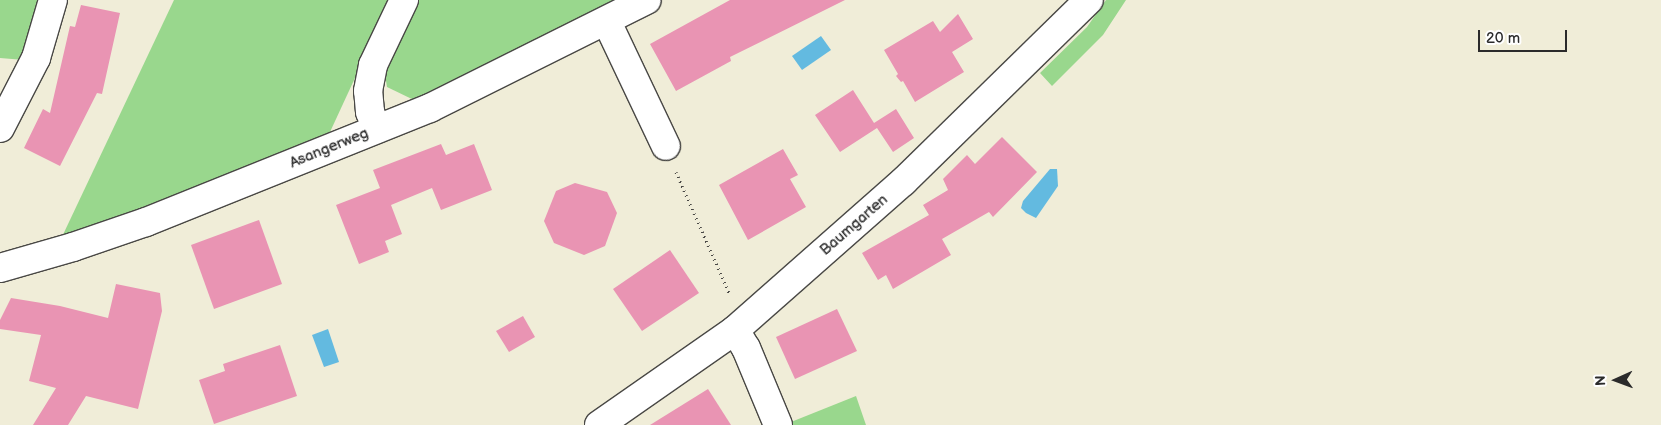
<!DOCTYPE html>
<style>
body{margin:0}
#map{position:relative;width:1661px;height:425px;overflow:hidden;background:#f0edd8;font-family:"Balsamiq Sans",sans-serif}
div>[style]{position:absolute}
.green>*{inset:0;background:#99d78d}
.water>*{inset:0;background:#63bae0}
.building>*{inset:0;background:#e994b3}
.path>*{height:3px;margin-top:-1.5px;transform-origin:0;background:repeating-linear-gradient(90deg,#494845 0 1px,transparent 0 5px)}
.roads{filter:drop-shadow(1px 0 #494845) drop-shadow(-1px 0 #494845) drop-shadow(0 1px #494845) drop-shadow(0 -1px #494845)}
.minor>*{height:28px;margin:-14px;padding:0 14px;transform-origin:14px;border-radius:14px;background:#fff}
span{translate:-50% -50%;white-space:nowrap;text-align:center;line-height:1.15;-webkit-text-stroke:4.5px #fff;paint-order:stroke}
.street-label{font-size:15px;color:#2b2b2b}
.north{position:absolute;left:1591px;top:355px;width:50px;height:50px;-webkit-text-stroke:4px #fff;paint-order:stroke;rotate:268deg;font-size:14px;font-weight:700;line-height:20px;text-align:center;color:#2b2b2b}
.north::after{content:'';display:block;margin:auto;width:18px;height:22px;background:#2b2b2b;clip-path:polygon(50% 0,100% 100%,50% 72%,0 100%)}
.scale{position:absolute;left:1478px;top:30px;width:89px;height:22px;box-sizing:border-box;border:2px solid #2b2b2b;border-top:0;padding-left:6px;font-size:15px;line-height:18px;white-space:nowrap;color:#2b2b2b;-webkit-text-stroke:4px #fff;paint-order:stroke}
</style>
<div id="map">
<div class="green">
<i style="clip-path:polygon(0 0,43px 0,24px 60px,0 58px)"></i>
<i style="clip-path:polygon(174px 0,391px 0,330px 132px,143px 212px,60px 241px)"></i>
<i style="clip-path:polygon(416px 0,625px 0,416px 101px,387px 87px,384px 68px)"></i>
<i style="clip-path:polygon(1106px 0,1126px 0,1103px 35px,1052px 86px,1040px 73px,1087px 27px)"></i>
<i style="clip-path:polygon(856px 396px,866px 425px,792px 425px,791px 422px)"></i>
</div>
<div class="water">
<i style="clip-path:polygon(821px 36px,831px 50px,802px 70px,792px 56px)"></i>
<i style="clip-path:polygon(1050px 169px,1057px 169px,1058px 186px,1036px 218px,1026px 213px,1021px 208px,1023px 201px)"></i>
<i style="clip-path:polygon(328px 329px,339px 362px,324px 367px,312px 335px)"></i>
</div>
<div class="building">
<i style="clip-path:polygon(730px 0,845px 0,730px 57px,731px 61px,676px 91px,650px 44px)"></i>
<i style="clip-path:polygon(81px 5px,120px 13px,102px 94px,97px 93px,60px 166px,24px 148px,43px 109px,50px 113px,70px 26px,75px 27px)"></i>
<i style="clip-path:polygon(958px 14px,973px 39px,952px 52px,964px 72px,915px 102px,903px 81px,901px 82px,896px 76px,898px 74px,884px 50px,933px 21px,940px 32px)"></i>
<i style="clip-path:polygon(853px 90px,874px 123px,896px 109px,914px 138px,893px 152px,877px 128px,840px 152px,815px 115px)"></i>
<i style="clip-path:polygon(1002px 137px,1037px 172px,993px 217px,989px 212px,942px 239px,951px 255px,893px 289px,886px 275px,878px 280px,862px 253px,929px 215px,923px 205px,948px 190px,943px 179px,967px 155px,975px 164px)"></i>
<i style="clip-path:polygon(441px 144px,446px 155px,474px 144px,492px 190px,441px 210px,432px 188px,391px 205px,402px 234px,385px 241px,389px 252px,359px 264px,336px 205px,380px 188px,373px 170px)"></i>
<i style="clip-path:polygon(783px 149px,798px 175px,790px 179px,806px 207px,748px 240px,719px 185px)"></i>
<i style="clip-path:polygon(575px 183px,607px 192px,617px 213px,605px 246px,584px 255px,554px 243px,544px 221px,556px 191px)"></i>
<i style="clip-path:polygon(259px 220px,282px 284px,214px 309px,191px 245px)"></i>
<i style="clip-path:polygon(670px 250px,699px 293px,642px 331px,613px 289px)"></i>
<i style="clip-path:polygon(116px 284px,160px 293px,162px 311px,138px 409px,86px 396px,68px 425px,33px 425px,56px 388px,29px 381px,41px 335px,0 329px,0 320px,11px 298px,60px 306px,108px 318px)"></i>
<i style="clip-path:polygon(837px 309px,857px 351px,795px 379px,776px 337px)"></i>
<i style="clip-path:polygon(523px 316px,535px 337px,509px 352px,496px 331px)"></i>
<i style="clip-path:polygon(280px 345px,297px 396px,214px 424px,199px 380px,225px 371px,223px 364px)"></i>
<i style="clip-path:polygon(708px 389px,731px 425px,650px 425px)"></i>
</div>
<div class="path">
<i style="left:676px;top:172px;width:134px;rotate:66.3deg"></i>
</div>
<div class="roads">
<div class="minor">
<i style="left:607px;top:22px;width:137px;rotate:64.6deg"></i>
<i style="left:0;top:128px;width:79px;rotate:-62.8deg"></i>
<i style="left:36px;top:58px;width:60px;rotate:-73.7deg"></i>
<i style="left:376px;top:129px;width:18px;rotate:-109deg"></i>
<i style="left:370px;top:112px;width:21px;rotate:-95deg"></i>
<i style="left:368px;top:91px;width:26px;rotate:-79deg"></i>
<i style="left:373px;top:65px;width:72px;rotate:-64.5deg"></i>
<i style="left:0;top:268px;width:76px;rotate:-16deg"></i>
<i style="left:73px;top:247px;width:77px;rotate:-18.9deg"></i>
<i style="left:146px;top:222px;width:306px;rotate:-21.9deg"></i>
<i style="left:430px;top:108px;width:242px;rotate:-26.5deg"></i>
<i style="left:735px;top:330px;width:21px;rotate:59deg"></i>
<i style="left:746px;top:348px;width:83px;rotate:67.4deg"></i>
<i style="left:599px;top:425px;width:166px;rotate:-34.9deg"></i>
<i style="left:735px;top:330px;width:224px;rotate:-41.4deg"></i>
<i style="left:903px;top:182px;width:260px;rotate:-44.4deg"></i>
</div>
</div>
<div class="street-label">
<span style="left:329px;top:148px;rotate:-22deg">Asangerweg</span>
<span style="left:854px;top:225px;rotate:-41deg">Baumgarten</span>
</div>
<div class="north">N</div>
<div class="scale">20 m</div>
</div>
